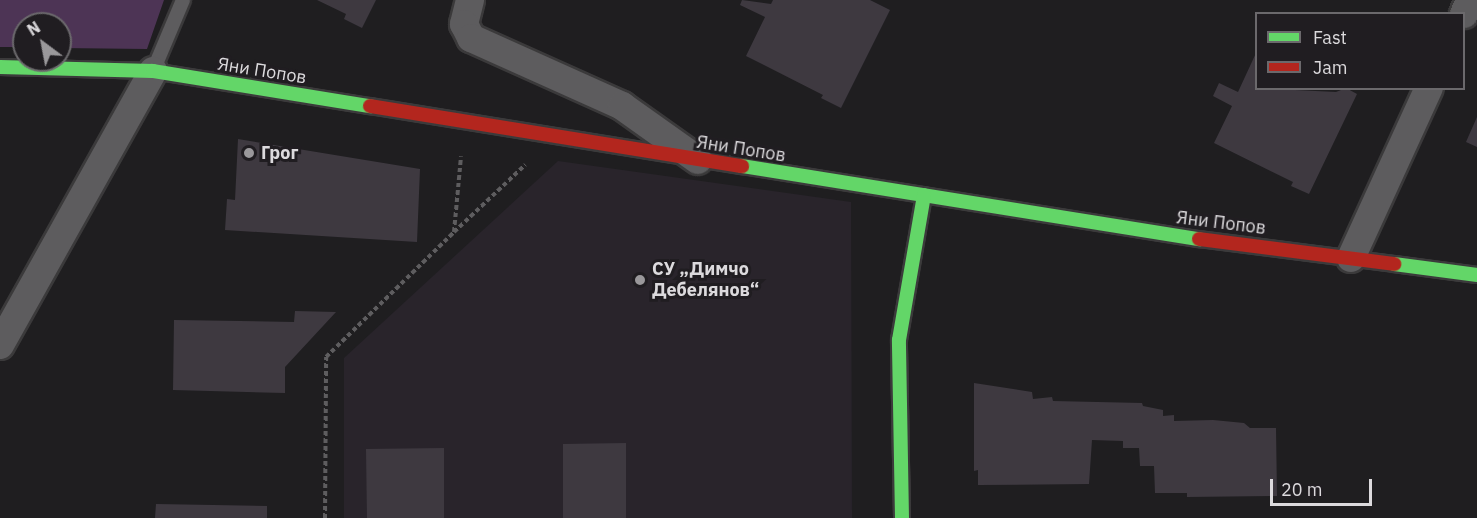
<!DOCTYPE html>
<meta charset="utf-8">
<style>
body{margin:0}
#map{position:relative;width:1477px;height:518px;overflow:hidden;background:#1f1e20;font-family:"IBM Plex Sans",sans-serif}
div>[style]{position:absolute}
.built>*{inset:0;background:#29242b}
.green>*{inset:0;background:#4d3455}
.building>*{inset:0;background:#3e3940}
.path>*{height:4px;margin-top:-2px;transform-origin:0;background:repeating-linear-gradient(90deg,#5e5d5f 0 4.5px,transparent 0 7.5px)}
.roads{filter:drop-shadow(2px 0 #3b3a3b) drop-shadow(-2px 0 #3b3a3b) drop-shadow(0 2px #3b3a3b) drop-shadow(0 -2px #3b3a3b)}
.lane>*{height:14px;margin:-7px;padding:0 7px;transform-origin:7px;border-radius:7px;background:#5d5c5e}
.street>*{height:28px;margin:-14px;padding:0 14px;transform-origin:14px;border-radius:14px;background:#5d5c5e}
.fast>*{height:14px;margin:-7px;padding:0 7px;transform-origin:7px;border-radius:7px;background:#63d668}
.jam>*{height:14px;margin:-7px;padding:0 7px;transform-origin:7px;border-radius:7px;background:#b3261e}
.dots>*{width:16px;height:16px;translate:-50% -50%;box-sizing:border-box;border:3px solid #201d21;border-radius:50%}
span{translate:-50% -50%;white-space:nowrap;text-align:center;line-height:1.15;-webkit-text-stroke:6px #201d21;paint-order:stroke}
.street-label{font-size:18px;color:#dcdadd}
.poi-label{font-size:18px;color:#dcdadd;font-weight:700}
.left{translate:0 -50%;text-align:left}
.legend{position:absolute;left:1255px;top:12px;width:210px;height:78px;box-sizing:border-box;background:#201d21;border:2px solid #6b696c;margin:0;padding:8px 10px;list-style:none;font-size:18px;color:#dcdadd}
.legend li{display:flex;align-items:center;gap:12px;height:30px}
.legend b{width:30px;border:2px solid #6b696c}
.north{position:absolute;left:12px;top:12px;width:60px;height:60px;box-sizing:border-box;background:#201d21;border:2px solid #6b696c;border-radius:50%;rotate:328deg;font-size:16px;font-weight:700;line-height:24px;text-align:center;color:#dcdadd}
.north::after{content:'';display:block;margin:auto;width:21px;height:27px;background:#9a989b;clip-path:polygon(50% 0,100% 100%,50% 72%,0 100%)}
.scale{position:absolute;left:1270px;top:479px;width:102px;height:27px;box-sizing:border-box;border:3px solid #dcdadd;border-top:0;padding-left:8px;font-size:18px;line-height:21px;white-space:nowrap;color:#dcdadd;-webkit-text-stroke:4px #201d21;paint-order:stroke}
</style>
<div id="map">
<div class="built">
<i style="clip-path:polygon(558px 161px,851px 202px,852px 518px,344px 518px,344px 358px)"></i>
</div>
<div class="green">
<i style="clip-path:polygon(0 0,164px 0,147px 49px,60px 48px,60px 24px,24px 24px,24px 47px,0 47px)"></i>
</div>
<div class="building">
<i style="clip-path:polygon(317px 0,376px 0,362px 28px,344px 19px,346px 14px)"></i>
<i style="clip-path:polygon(742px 0,771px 4px,773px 0,870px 0,890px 10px,841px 108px,821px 98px,823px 95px,746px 56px,765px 17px,740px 5px)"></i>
<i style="clip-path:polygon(1256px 53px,1256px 88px,1336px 92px,1346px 88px,1357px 94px,1309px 194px,1291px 186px,1293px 182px,1214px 143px,1232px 106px,1213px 96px,1219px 83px,1238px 92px)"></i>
<i style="clip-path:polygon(1477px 117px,1477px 147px,1466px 142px)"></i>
<i style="clip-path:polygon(238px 139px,420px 169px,417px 242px,225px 230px,227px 199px,235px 200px)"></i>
<i style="clip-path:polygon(295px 311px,336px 312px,285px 367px,285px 393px,173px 390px,174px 320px,294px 322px)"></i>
<i style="clip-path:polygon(974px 383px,1032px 392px,1033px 399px,1052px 397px,1053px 401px,1142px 403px,1143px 406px,1163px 410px,1163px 416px,1174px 415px,1174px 421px,1213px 420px,1244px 423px,1250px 428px,1276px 428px,1277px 496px,1187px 497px,1187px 493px,1155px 493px,1154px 466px,1140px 466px,1139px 448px,1123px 448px,1123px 441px,1092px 440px,1089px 484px,978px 485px,978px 470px,974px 471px)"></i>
<i style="clip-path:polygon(626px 443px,626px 518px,563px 518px,563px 444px)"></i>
<i style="clip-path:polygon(444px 448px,444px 518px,367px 518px,366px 449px)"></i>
<i style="clip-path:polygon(156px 504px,267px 506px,267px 518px,155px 518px)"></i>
</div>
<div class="path">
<i style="left:454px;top:232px;width:98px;rotate:-43.3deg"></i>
<i style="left:325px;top:518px;width:161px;rotate:-89.6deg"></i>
<i style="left:326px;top:357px;width:179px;rotate:-44.3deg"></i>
<i style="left:454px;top:232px;width:76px;rotate:-84.7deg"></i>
</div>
<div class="roads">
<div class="lane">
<i style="left:153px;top:71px;width:77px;rotate:-67.1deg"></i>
</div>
<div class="street">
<i style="left:470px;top:0;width:25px;rotate:104deg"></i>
<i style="left:464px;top:24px;width:16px;rotate:63deg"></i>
<i style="left:471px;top:38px;width:166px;rotate:24.2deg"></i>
<i style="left:622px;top:106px;width:93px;rotate:35.4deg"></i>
<i style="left:1464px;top:14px;width:15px;rotate:-67deg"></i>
<i style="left:1351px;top:258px;width:187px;rotate:-65.4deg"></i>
<i style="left:0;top:345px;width:314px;rotate:-60.8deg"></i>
</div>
<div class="fast">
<i style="left:0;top:67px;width:153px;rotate:1.5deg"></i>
<i style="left:153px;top:71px;width:220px;rotate:9.2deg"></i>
<i style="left:742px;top:166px;width:463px;rotate:9.1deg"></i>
<i style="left:1394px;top:264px;width:84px;rotate:7.5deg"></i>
<i style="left:902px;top:518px;width:178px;rotate:-91deg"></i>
<i style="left:899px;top:340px;width:147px;rotate:-80.2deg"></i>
</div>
<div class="jam">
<i style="left:370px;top:106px;width:377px;rotate:9.2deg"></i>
<i style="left:1199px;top:239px;width:197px;rotate:7.3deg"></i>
</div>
</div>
<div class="dots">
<i style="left:249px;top:153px;background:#9a989b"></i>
<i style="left:640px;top:280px;background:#9a989b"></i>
</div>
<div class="street-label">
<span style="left:262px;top:71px;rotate:9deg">Яни Попов</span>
<span style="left:741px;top:149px;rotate:9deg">Яни Попов</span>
<span style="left:1221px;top:223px;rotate:7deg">Яни Попов</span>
</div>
<div class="poi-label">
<span class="left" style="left:261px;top:153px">Грог</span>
<span class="left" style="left:652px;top:280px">СУ „Димчо<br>Дебелянов“</span>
</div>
<ul class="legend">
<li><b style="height:8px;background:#63d668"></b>Fast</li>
<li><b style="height:8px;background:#b3261e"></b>Jam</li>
</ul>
<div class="north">N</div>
<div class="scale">20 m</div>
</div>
